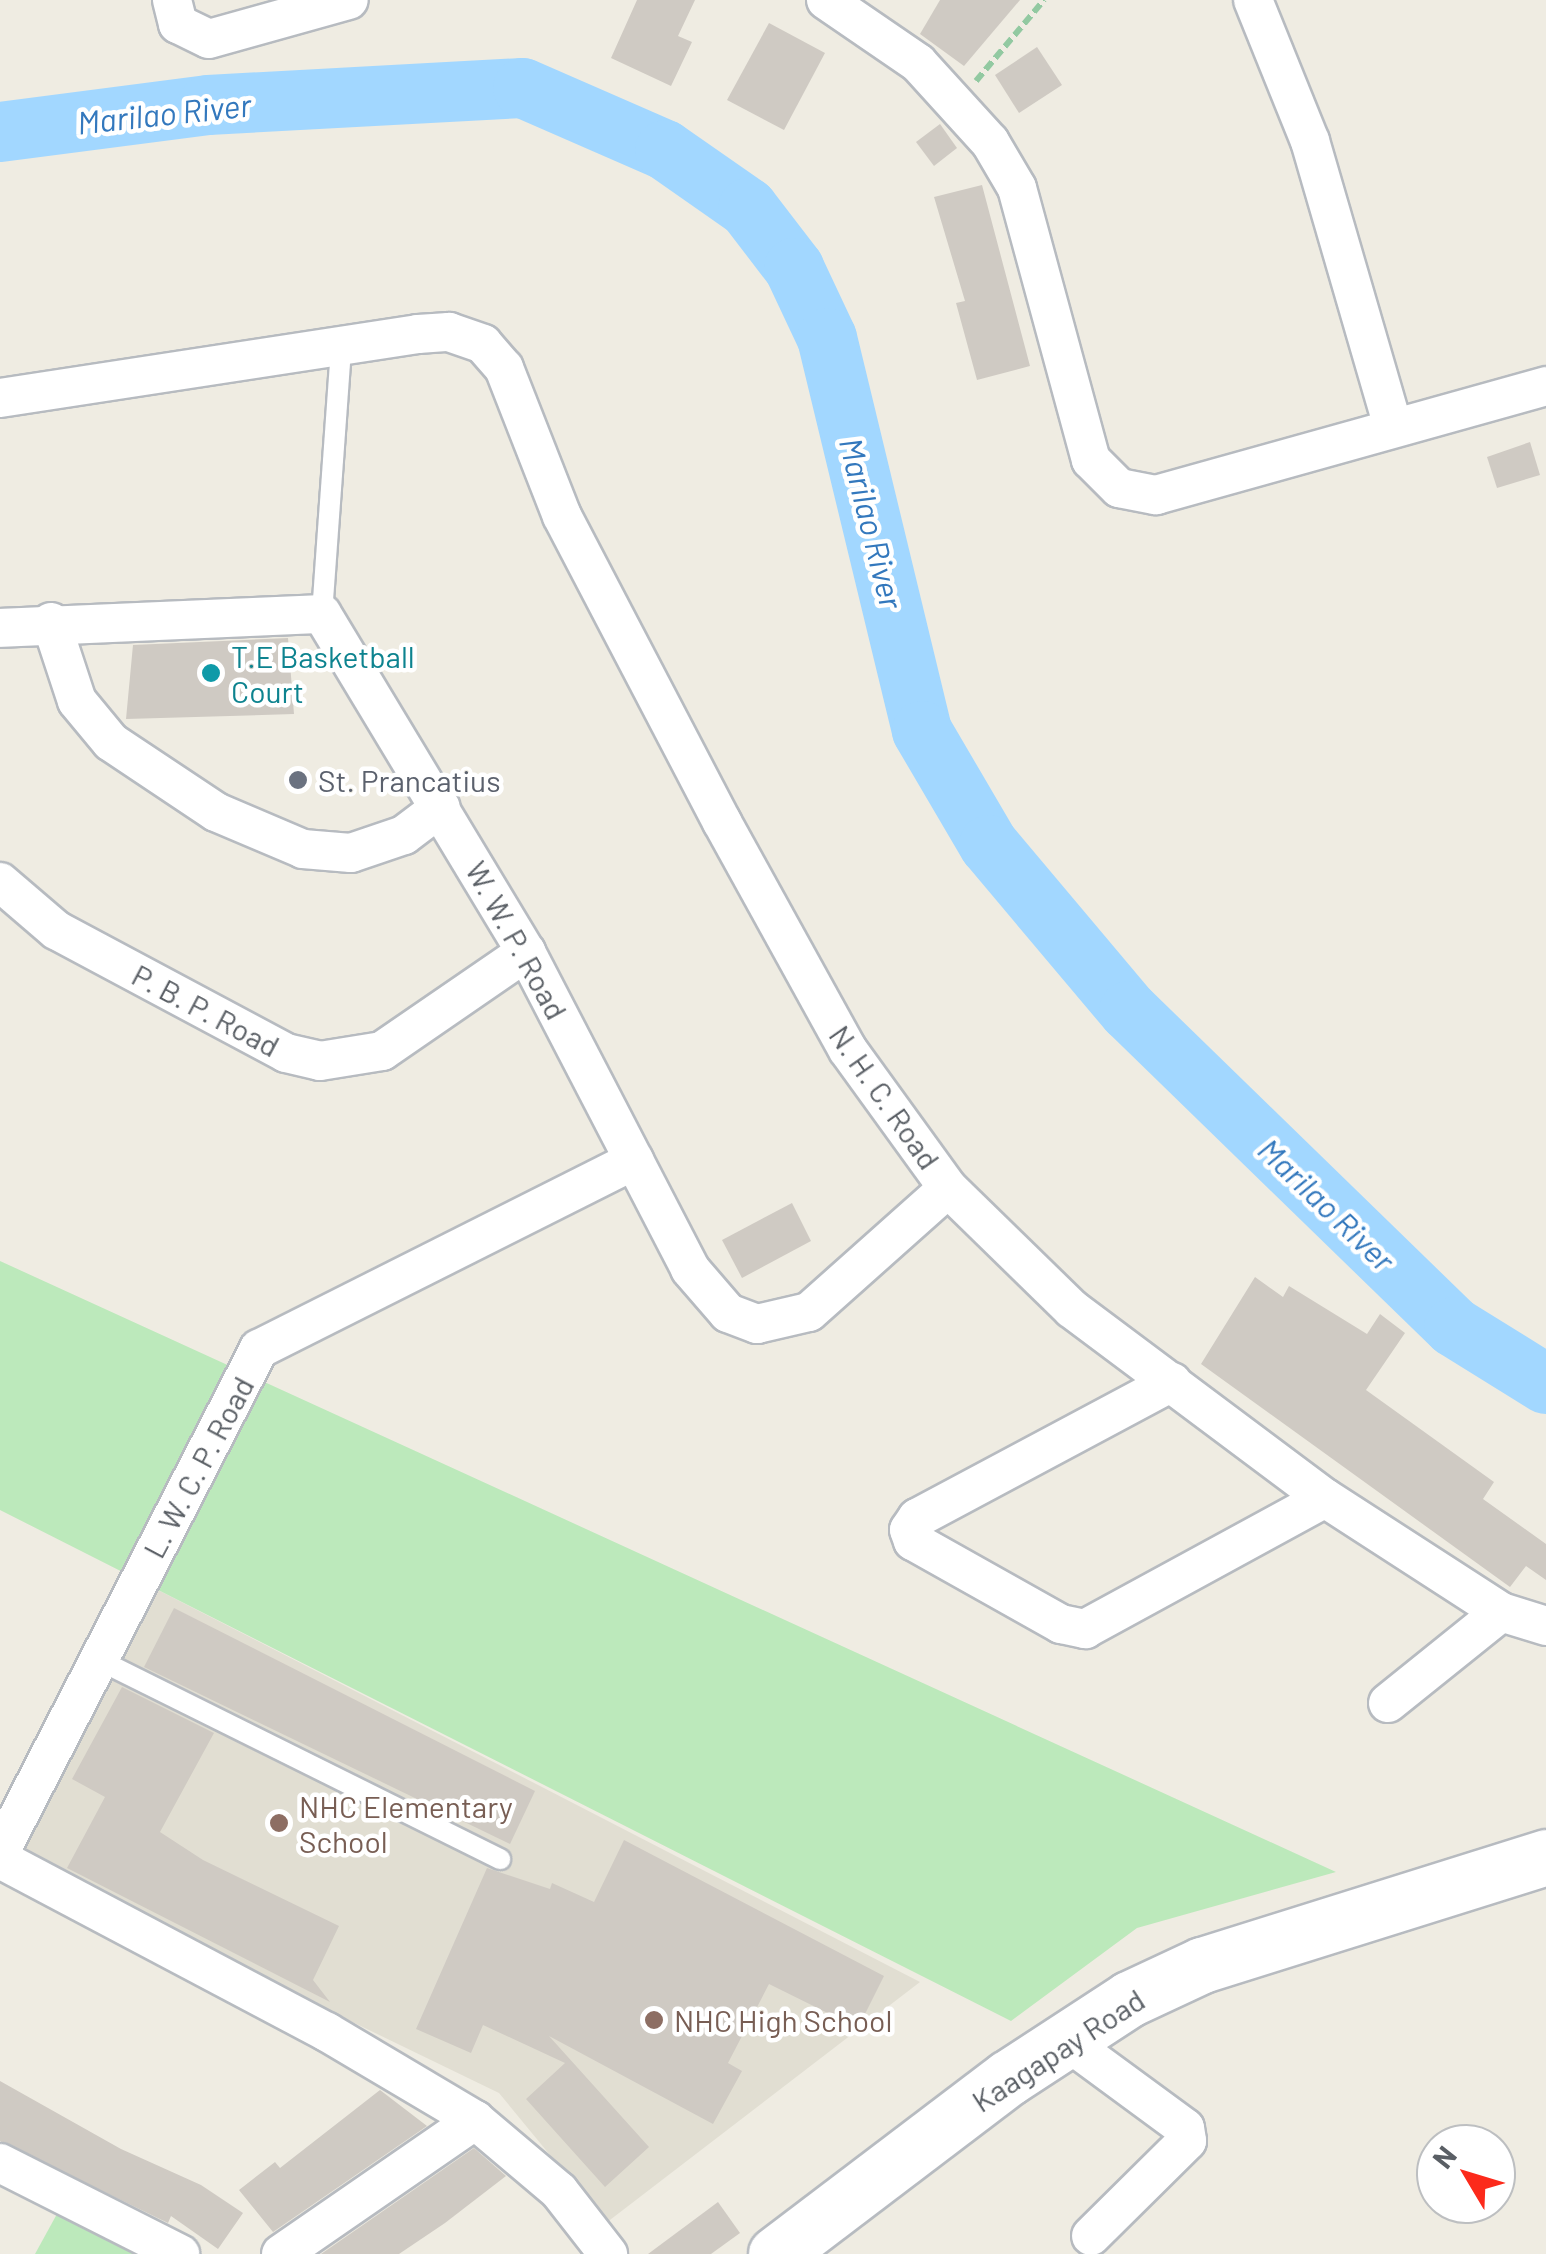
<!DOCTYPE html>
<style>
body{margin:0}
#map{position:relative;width:1546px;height:2254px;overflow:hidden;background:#efece2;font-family:Barlow,sans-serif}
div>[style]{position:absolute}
.education>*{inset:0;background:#e1ded2}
.green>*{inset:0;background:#bce9bb}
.river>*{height:60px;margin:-30px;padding:0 30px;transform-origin:30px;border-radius:30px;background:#a2d7ff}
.building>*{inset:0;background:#cfcac3}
.path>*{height:6px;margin-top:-3px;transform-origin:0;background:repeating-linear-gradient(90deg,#92c9a1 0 10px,transparent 0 15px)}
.roads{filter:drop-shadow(2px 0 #b7bbc0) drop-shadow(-2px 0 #b7bbc0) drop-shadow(0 2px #b7bbc0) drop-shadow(0 -2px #b7bbc0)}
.lane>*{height:20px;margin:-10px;padding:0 10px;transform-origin:10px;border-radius:10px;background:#fff}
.street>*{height:38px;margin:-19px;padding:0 19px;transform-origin:19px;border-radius:19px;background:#fff}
.secondary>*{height:55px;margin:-27.5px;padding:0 27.5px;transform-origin:27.5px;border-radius:27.5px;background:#fff}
.dots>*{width:28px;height:28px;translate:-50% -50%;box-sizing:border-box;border:5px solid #fff;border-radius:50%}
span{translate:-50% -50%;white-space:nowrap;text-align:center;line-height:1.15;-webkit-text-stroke:9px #fff;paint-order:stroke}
.culture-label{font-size:30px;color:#0d838f}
.left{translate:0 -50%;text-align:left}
.worship-label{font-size:30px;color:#5b616d}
.street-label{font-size:30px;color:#5a5f65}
.education-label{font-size:30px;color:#785e54}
.water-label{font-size:32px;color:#3378bd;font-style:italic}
.north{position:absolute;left:1416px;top:2124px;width:100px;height:100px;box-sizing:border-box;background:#fff;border:2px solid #bdbfc1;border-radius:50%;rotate:308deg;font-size:28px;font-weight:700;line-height:40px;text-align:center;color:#5a5f65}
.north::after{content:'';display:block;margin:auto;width:35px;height:45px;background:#fc2a1b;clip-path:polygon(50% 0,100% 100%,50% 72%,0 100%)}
</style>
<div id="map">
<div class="education">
<i style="clip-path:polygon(152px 1587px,540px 1786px,920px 1982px,606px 2223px,499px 2093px,16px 1859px)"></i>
</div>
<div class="green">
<i style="clip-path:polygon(0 1261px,1336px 1872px,1137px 1928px,1011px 2021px,0 1510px)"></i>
<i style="clip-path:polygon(63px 2203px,156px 2254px,35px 2254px)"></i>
</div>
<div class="river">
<i style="left:0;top:132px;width:210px;rotate:-7.4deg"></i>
<i style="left:208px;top:105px;width:315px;rotate:-3.1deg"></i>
<i style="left:523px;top:88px;width:155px;rotate:23.6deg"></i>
<i style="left:665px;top:150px;width:101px;rotate:34.9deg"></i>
<i style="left:748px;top:208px;width:76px;rotate:52.5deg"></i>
<i style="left:794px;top:268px;width:77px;rotate:64.8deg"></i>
<i style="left:827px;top:338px;width:404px;rotate:76.4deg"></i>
<i style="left:922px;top:731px;width:132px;rotate:59.6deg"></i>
<i style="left:989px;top:845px;width:217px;rotate:49.9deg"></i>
<i style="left:1129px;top:1011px;width:453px;rotate:44.2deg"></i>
<i style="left:1454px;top:1327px;width:108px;rotate:31.8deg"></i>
</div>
<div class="building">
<i style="clip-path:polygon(637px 0,695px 0,678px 36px,692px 42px,671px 86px,611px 58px)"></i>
<i style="clip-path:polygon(940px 0,1020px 0,964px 66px,920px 34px)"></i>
<i style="clip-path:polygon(769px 23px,825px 53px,784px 130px,727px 100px)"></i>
<i style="clip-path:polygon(1037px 47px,1062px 85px,1019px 113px,995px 75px)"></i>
<i style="clip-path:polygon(940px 124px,957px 148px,934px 166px,916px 142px)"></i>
<i style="clip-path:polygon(982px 185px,1030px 366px,977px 380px,956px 303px,965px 301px,934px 197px)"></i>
<i style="clip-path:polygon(1530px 442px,1540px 475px,1497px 488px,1487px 457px)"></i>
<i style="clip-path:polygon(288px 638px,294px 714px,126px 719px,133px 645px)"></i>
<i style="clip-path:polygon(792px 1203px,811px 1241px,742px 1278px,722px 1240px)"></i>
<i style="clip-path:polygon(1255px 1277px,1283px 1297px,1289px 1286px,1367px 1334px,1380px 1314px,1405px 1333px,1366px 1390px,1494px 1482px,1483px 1499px,1546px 1544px,1546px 1580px,1526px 1566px,1510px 1587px,1201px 1364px)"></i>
<i style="clip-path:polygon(174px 1608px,535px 1791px,510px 1844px,144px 1667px)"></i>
<i style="clip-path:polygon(122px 1687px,214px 1733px,160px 1832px,203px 1860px,339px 1926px,313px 1980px,330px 2002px,67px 1868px,105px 1797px,72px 1779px)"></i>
<i style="clip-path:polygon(624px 1840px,884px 1976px,858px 2028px,769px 1984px,728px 2063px,742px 2071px,713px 2124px,549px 2036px,649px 2147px,605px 2187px,526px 2099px,565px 2063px,483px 2025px,471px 2053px,416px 2029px,487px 1868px,550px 1889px,552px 1883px,594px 1902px)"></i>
<i style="clip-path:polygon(0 2081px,121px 2149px,201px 2185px,243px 2213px,218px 2249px,171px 2216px,168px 2223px,0 2141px)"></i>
<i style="clip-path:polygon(380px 2090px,427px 2126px,273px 2232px,239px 2190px,275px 2162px,280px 2168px)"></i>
<i style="clip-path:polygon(474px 2148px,506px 2176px,445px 2223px,399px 2254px,321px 2254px)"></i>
<i style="clip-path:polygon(718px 2202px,740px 2233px,711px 2254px,648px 2254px)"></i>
</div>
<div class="path">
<i style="left:976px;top:81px;width:106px;rotate:-50deg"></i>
</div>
<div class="roads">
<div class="lane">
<i style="left:322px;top:614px;width:269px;rotate:-85.9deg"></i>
<i style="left:99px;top:1660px;width:448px;rotate:26.4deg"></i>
</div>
<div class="street">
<i style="left:172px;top:0;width:25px;rotate:76deg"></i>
<i style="left:178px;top:24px;width:34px;rotate:26deg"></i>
<i style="left:209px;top:39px;width:145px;rotate:-15.6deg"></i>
<i style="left:826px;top:0;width:112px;rotate:34.4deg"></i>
<i style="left:918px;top:63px;width:107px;rotate:47.7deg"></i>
<i style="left:990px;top:142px;width:53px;rotate:59.6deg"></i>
<i style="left:1017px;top:188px;width:282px;rotate:74.8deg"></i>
<i style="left:1091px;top:460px;width:40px;rotate:45deg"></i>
<i style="left:1119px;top:488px;width:38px;rotate:11deg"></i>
<i style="left:1156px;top:495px;width:405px;rotate:-15.6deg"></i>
<i style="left:1253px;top:0;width:152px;rotate:68deg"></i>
<i style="left:1310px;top:141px;width:298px;rotate:73.8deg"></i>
<i style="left:0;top:398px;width:423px;rotate:-8.7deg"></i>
<i style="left:418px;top:334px;width:31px;rotate:-4deg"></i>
<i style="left:449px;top:332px;width:36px;rotate:19deg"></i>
<i style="left:483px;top:344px;width:32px;rotate:49deg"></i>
<i style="left:504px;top:368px;width:159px;rotate:68.6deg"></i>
<i style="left:562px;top:516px;width:345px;rotate:62.4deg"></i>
<i style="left:722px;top:822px;width:260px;rotate:61.1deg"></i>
<i style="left:848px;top:1050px;width:170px;rotate:54.1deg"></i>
<i style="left:948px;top:1188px;width:173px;rotate:44.3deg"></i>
<i style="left:1072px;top:1309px;width:316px;rotate:36.8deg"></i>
<i style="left:1325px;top:1498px;width:210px;rotate:32.9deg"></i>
<i style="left:1501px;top:1612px;width:47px;rotate:17.3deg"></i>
<i style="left:51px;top:622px;width:83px;rotate:71.8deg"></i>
<i style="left:77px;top:701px;width:53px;rotate:50.3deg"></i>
<i style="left:111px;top:742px;width:126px;rotate:33.7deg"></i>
<i style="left:216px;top:812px;width:95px;rotate:23deg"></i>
<i style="left:303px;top:849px;width:48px;rotate:4.8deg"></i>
<i style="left:351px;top:853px;width:56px;rotate:-18.8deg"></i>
<i style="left:404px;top:835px;width:46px;rotate:-37.1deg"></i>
<i style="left:0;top:628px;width:322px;rotate:-2.5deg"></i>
<i style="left:322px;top:614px;width:395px;rotate:58.9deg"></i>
<i style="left:526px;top:952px;width:357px;rotate:62.6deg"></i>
<i style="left:690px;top:1269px;width:58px;rotate:49.2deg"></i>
<i style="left:728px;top:1313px;width:31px;rotate:21deg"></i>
<i style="left:757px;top:1324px;width:53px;rotate:-13deg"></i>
<i style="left:809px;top:1312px;width:186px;rotate:-41.7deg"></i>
<i style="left:0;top:882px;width:74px;rotate:40.6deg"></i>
<i style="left:56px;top:930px;width:261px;rotate:28.1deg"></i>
<i style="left:286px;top:1053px;width:35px;rotate:13deg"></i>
<i style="left:320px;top:1061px;width:63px;rotate:-9.2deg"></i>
<i style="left:382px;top:1051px;width:175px;rotate:-34.5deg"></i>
<i style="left:1172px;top:1382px;width:289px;rotate:151.9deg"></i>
<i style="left:917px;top:1518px;width:14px;rotate:124deg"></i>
<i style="left:909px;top:1530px;width:12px;rotate:70deg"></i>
<i style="left:913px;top:1541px;width:170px;rotate:29.3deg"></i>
<i style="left:1061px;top:1624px;width:25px;rotate:12deg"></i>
<i style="left:1085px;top:1629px;width:273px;rotate:-28.6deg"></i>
<i style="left:1388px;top:1703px;width:145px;rotate:-38.8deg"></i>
<i style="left:0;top:1852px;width:566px;rotate:-62.76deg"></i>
<i style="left:259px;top:1349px;width:420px;rotate:-26.7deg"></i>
<i style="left:0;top:1859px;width:370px;rotate:27.9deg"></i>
<i style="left:327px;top:2032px;width:172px;rotate:30.7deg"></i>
<i style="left:475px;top:2120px;width:110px;rotate:40.2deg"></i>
<i style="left:559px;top:2191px;width:80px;rotate:52.1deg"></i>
<i style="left:1068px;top:2042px;width:145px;rotate:36.3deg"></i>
<i style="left:1185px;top:2128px;width:13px;rotate:81deg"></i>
<i style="left:1187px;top:2141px;width:135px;rotate:135.3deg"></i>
<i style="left:0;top:2163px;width:202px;rotate:26.8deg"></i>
<i style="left:281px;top:2254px;width:236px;rotate:-34.6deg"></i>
</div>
<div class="secondary">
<i style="left:776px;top:2254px;width:291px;rotate:-37.2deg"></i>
<i style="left:1008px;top:2078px;width:145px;rotate:-33.1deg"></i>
<i style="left:1129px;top:1999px;width:81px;rotate:-25deg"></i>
<i style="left:1202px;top:1965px;width:361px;rotate:-17.4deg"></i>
</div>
</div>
<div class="dots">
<i style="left:211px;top:673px;background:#0f9aa8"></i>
<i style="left:298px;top:780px;background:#6b7280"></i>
<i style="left:279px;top:1823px;background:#8d6e63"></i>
<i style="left:654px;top:2020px;background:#8d6e63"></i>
</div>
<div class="culture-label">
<span class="left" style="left:231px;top:673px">T.E Basketball<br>Court</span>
</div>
<div class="worship-label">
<span class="left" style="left:318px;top:780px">St. Prancatius</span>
</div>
<div class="street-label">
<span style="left:517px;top:940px;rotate:61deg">W. W. P. Road</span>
<span style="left:206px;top:1010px;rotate:28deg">P. B. P. Road</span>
<span style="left:885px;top:1097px;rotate:55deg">N. H. C. Road</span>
<span style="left:198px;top:1467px;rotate:-62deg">L. W. C. P. Road</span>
<span style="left:1058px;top:2050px;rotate:-33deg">Kaagapay Road</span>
</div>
<div class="education-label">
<span class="left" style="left:299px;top:1823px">NHC Elementary<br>School</span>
<span class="left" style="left:674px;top:2020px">NHC High School</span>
</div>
<div class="water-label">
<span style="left:164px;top:113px;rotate:-6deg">Marilao River</span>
<span style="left:872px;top:523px;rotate:76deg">Marilao River</span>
<span style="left:1327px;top:1204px;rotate:44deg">Marilao River</span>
</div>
<div class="north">N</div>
</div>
